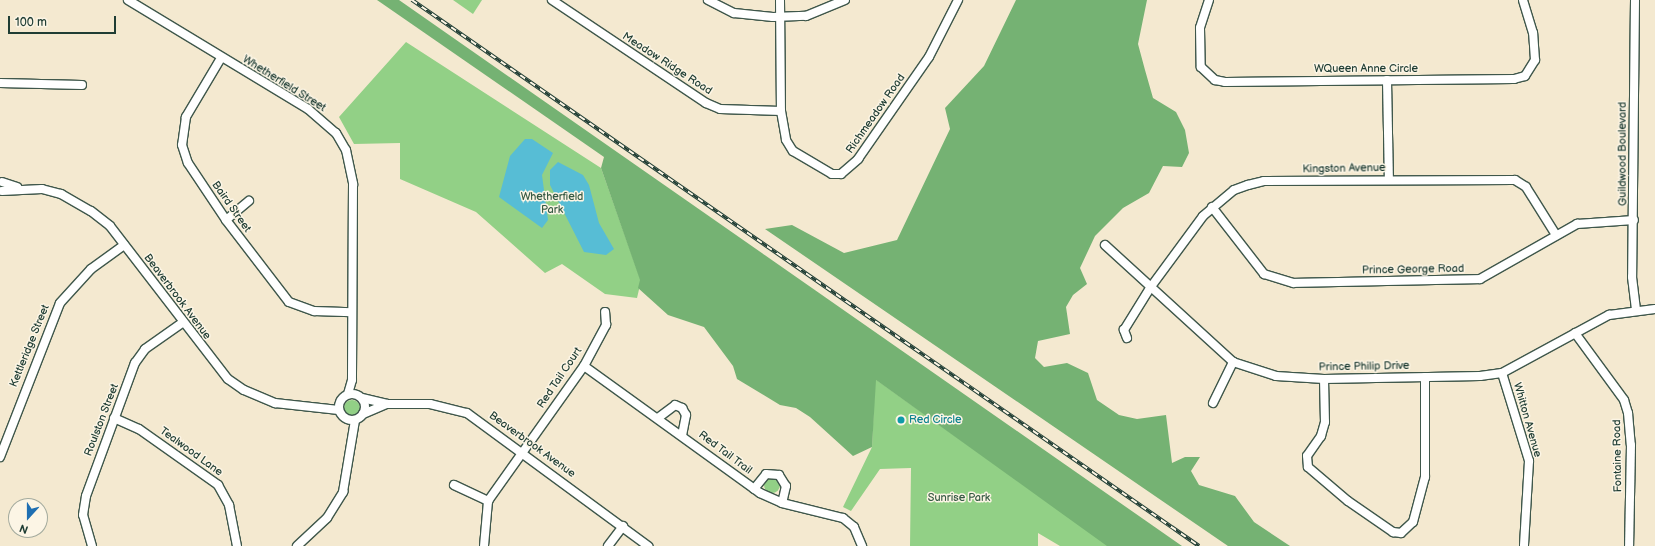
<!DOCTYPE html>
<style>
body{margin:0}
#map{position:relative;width:1655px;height:546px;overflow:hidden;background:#f4e9d0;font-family:"Balsamiq Sans",sans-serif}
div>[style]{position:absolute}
.green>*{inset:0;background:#92d086}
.round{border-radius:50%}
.forest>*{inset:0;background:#75b273}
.water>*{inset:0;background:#57bdd5}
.roads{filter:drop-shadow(1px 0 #3f574b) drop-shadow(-1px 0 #3f574b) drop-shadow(0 1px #3f574b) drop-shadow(0 -1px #3f574b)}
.minor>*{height:8px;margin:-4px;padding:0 4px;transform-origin:4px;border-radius:4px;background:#fff}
.minor>.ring{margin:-4px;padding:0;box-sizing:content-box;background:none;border:8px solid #fff;border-radius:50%}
.rail>*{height:3.5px;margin-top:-1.75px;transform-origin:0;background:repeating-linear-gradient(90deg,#fcf5e5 0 6px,#1f3d34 0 12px);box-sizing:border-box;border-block:1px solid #1f3d34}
.dots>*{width:11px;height:11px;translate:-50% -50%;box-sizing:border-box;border:2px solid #fcf5e5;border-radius:50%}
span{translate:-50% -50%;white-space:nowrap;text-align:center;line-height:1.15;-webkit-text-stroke:3px #fcf5e5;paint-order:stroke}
.street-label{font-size:11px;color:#1f3d34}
.park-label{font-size:11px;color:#365a44}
.culture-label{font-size:11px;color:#0d838f}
.left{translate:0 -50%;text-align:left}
.north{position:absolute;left:8px;top:498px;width:40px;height:40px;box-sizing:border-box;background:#fcf5e5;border:1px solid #a4ab9e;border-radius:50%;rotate:201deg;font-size:11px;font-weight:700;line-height:16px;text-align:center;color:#1f3d34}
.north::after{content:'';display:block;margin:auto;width:14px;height:18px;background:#1f6fb2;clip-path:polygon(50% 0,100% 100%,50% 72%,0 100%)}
.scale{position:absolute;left:8px;top:16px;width:108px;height:18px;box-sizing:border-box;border:2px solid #1f3d34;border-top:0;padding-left:5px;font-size:12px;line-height:14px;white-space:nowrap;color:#1f3d34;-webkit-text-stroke:3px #fcf5e5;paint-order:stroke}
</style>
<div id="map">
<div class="green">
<i style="clip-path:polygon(453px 0,482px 0,473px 14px)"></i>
<i style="clip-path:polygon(406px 42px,601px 168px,641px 281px,637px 298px,605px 294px,562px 264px,545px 273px,476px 212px,400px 179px,400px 143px,354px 144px,339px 117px)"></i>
<i style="clip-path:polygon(875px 379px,1109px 546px,1060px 546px,1038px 533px,1038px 546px,910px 546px,911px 468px,880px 469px,851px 511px,843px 507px,872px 447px)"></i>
<i class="round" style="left:344px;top:400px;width:16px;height:16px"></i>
<i class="round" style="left:764px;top:477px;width:16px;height:16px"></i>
</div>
<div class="forest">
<i style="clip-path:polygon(377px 0,399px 0,1182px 546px,1107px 546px,876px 380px,872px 447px,853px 456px,810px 417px,796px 408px,780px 405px,737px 379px,733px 366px,704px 327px,668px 315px,638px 288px,640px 280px,601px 168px,604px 157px)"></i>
<i style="clip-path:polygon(1016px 0,1147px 0,1138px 44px,1145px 70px,1153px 98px,1176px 112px,1185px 130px,1189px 153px,1182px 167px,1163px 166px,1149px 193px,1123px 208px,1095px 236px,1080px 268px,1087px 284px,1073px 295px,1066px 307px,1070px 334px,1038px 341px,1035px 358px,1044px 367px,1067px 363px,1088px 373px,1097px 400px,1119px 415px,1137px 419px,1166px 415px,1172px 463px,1185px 457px,1200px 457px,1191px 471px,1199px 485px,1235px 496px,1254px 522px,1290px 546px,1228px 546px,765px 229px,792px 225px,844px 253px,897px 240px,950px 129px,945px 108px,984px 66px)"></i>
</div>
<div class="water">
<i style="clip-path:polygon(525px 139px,532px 139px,553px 153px,542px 175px,548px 220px,542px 228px,499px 197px,510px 156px)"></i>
<i style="clip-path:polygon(558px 162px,583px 175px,589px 185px,599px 223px,614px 249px,606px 255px,584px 252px,550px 185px,550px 170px)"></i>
</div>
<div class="roads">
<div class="minor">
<i style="left:128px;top:0;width:210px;rotate:31.2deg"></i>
<i style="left:308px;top:109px;width:37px;rotate:41deg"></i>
<i style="left:336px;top:133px;width:20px;rotate:60deg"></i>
<i style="left:346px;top:150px;width:35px;rotate:78deg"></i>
<i style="left:353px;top:184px;width:196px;rotate:90.3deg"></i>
<i style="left:352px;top:380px;width:15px;rotate:106deg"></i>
<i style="left:552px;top:0;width:185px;rotate:33.8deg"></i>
<i style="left:706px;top:103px;width:15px;rotate:23deg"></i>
<i style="left:720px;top:109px;width:61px;rotate:1.9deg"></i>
<i style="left:708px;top:0;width:29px;rotate:27deg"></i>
<i style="left:734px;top:13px;width:39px;rotate:6deg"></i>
<i style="left:773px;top:17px;width:33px;rotate:-2deg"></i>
<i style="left:806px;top:16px;width:42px;rotate:-22.3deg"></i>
<i style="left:780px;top:0;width:111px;rotate:89.5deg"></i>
<i style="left:781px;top:111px;width:29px;rotate:80deg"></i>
<i style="left:786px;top:140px;width:13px;rotate:58deg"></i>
<i style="left:793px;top:151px;width:45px;rotate:30.5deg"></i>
<i style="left:832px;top:174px;width:9px"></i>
<i style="left:841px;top:174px;width:23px;rotate:-41deg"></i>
<i style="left:858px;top:159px;width:124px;rotate:-55.2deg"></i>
<i style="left:929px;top:57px;width:64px;rotate:-63deg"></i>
<i style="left:1209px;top:0;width:29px;rotate:108deg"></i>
<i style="left:1200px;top:28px;width:39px;rotate:89deg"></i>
<i style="left:1201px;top:67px;width:19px;rotate:43deg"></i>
<i style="left:1215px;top:80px;width:10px;rotate:11deg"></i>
<i style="left:1225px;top:82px;width:289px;rotate:-0.6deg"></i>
<i style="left:1514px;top:79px;width:11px;rotate:-15deg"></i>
<i style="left:1525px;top:76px;width:19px;rotate:-58deg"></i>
<i style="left:1535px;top:60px;width:27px;rotate:-94deg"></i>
<i style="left:1533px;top:33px;width:34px;rotate:-107deg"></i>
<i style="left:1635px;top:0;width:277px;rotate:90.6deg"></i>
<i style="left:1632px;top:277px;width:32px;rotate:83deg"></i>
<i style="left:221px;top:58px;width:69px;rotate:120.7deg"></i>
<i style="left:186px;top:117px;width:28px;rotate:98deg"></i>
<i style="left:182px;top:145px;width:19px;rotate:72deg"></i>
<i style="left:188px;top:163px;width:69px;rotate:56.3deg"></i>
<i style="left:226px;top:220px;width:103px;rotate:52.5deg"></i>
<i style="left:289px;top:302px;width:27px;rotate:20deg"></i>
<i style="left:314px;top:311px;width:38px;rotate:2deg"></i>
<i style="left:1387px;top:80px;width:100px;rotate:88.9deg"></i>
<i style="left:0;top:83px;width:82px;rotate:1.4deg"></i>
<i style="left:2px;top:182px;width:16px;rotate:18deg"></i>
<i style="left:2px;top:191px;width:40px;rotate:-2.9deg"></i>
<i style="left:42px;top:189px;width:20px;rotate:15deg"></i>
<i style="left:61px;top:194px;width:34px;rotate:30deg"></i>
<i style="left:91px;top:211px;width:24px;rotate:38deg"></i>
<i style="left:110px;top:226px;width:193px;rotate:52.4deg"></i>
<i style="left:228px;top:379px;width:19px;rotate:35deg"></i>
<i style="left:244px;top:390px;width:34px;rotate:23deg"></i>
<i style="left:275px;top:403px;width:64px;rotate:6.2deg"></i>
<i style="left:1212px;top:207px;width:85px;rotate:52.2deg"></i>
<i style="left:1264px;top:274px;width:31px;rotate:17deg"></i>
<i style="left:1294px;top:283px;width:186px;rotate:-1.2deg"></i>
<i style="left:1480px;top:279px;width:112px;rotate:-29.6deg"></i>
<i style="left:1577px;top:224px;width:57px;rotate:-4deg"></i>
<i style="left:226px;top:220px;width:30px;rotate:-40deg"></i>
<i style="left:1105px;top:245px;width:173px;rotate:42.4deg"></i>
<i style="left:1233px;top:362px;width:45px;rotate:18deg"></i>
<i style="left:1276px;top:376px;width:48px;rotate:3.6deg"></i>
<i style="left:1324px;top:379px;width:156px;rotate:-1.1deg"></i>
<i style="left:1480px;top:376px;width:22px;rotate:-8deg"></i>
<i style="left:1502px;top:373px;width:122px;rotate:-28.5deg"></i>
<i style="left:1609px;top:315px;width:46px;rotate:-7.4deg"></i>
<i style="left:1575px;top:333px;width:83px;rotate:53.8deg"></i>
<i style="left:1624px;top:400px;width:14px;rotate:73deg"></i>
<i style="left:1628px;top:413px;width:32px;rotate:85deg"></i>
<i style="left:1631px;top:445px;width:101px;rotate:91.1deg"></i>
<i style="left:1127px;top:338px;width:9px;rotate:-111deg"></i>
<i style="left:1124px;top:330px;width:49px;rotate:-58.2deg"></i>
<i style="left:1150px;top:288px;width:89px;rotate:-53.6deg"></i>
<i style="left:1203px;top:216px;width:40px;rotate:-40deg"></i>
<i style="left:1234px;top:190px;width:15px;rotate:-20deg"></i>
<i style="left:1248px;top:185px;width:16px;rotate:-14deg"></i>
<i style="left:1264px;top:181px;width:251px;rotate:-0.2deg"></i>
<i style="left:1515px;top:180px;width:13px;rotate:32deg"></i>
<i style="left:1526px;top:187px;width:57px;rotate:58deg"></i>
<i style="left:584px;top:366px;width:217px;rotate:35.8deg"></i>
<i style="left:760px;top:493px;width:24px;rotate:24deg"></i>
<i style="left:782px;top:503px;width:63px;rotate:13.8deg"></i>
<i style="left:843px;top:518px;width:14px;rotate:39deg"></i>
<i style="left:854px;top:527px;width:21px;rotate:67deg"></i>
<i style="left:1502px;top:373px;width:92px;rotate:72.9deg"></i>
<i style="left:1529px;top:461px;width:85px;rotate:93.4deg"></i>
<i style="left:1324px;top:379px;width:43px;rotate:88.7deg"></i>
<i style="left:1325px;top:422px;width:15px;rotate:106deg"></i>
<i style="left:1321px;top:436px;width:24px;rotate:125deg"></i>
<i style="left:1307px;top:456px;width:11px;rotate:85deg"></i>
<i style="left:1308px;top:467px;width:52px;rotate:40.4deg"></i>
<i style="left:1348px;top:501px;width:55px;rotate:34.6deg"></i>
<i style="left:1393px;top:532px;width:8px;rotate:7deg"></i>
<i style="left:1401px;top:533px;width:16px;rotate:-43deg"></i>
<i style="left:1413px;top:522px;width:47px;rotate:-75.1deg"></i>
<i style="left:1425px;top:477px;width:100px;rotate:-90deg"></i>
<i class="ring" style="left:339px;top:394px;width:18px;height:18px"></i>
<i style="left:362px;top:398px;width:26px;rotate:13deg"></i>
<i style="left:387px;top:404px;width:43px"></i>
<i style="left:430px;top:404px;width:38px;rotate:14deg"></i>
<i style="left:467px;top:413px;width:225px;rotate:36.3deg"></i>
<i style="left:1213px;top:403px;width:46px;rotate:-64deg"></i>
<i style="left:363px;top:414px;width:26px;rotate:-23deg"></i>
<i style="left:114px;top:418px;width:27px;rotate:24deg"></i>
<i style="left:139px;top:429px;width:97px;rotate:35.3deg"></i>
<i style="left:218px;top:485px;width:23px;rotate:61deg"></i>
<i style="left:229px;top:505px;width:42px;rotate:79deg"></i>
<i style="left:658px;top:418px;width:21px;rotate:-37deg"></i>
<i style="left:675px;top:405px;width:8px;rotate:23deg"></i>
<i style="left:682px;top:408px;width:8px;rotate:60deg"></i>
<i style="left:686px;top:415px;width:20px;rotate:101deg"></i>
<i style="left:0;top:457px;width:165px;rotate:-68.7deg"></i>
<i style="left:60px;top:303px;width:46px;rotate:-47.6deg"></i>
<i style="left:91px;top:269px;width:41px;rotate:-36deg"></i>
<i style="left:454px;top:485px;width:38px;rotate:25deg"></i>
<i style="left:754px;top:489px;width:19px;rotate:-51deg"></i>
<i style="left:766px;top:474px;width:13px;rotate:4deg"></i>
<i style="left:779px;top:475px;width:13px;rotate:58deg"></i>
<i style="left:786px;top:486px;width:17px;rotate:103deg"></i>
<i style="left:92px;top:546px;width:32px;rotate:-106deg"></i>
<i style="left:83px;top:515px;width:19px;rotate:-81deg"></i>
<i style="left:86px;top:496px;width:142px;rotate:-69.8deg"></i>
<i style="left:135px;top:363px;width:17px;rotate:-54deg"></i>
<i style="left:145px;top:349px;width:45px;rotate:-35.1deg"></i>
<i style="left:297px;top:546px;width:41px;rotate:-43deg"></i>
<i style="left:327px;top:518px;width:31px;rotate:-58deg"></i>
<i style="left:343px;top:492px;width:73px;rotate:-80.5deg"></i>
<i style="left:484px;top:546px;width:45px;rotate:-84.9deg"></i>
<i style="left:488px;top:501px;width:166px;rotate:-54.6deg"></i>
<i style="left:584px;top:366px;width:47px;rotate:-61.8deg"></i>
<i style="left:606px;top:325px;width:13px;rotate:-94deg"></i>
<i style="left:608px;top:546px;width:25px;rotate:-53deg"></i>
</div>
</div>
<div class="rail">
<i style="left:412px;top:0;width:958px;rotate:34.75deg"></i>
</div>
<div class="dots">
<i style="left:901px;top:420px;background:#0f9aa8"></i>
</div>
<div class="street-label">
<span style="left:667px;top:64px;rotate:33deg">Meadow Ridge Road</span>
<span style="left:1366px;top:69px">WQueen Anne Circle</span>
<span style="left:284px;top:84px;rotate:32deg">Whetherfield Street</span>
<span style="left:876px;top:114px;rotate:-55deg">Richmeadow Road</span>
<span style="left:1623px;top:154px;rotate:-90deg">Guildwood Boulevard</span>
<span style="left:1344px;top:169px;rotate:-1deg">Kingston Avenue</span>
<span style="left:231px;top:207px;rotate:55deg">Baird Street</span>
<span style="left:1413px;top:270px;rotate:-1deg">Prince George Road</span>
<span style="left:177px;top:297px;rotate:53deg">Beaverbrook Avenue</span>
<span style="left:30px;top:346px;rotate:-68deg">Kettleridge Street</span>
<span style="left:1364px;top:367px;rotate:-1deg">Prince Philip Drive</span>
<span style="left:560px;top:378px;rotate:-56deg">Red Tail Court</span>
<span style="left:102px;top:420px;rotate:-69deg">Roulston Street</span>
<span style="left:1527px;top:420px;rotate:74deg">Whitton Avenue</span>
<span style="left:532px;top:445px;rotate:36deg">Beaverbrook Avenue</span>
<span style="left:191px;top:452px;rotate:36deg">Tealwood Lane</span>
<span style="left:725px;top:453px;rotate:37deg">Red Tail Trail</span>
<span style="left:1618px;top:456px;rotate:-91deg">Fontaine Road</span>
</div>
<div class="park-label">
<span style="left:552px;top:204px">Whetherfield<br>Park</span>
<span style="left:959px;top:498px">Sunrise Park</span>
</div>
<div class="culture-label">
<span class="left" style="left:909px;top:420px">Red Circle</span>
</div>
<div class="north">N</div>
<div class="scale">100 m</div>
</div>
